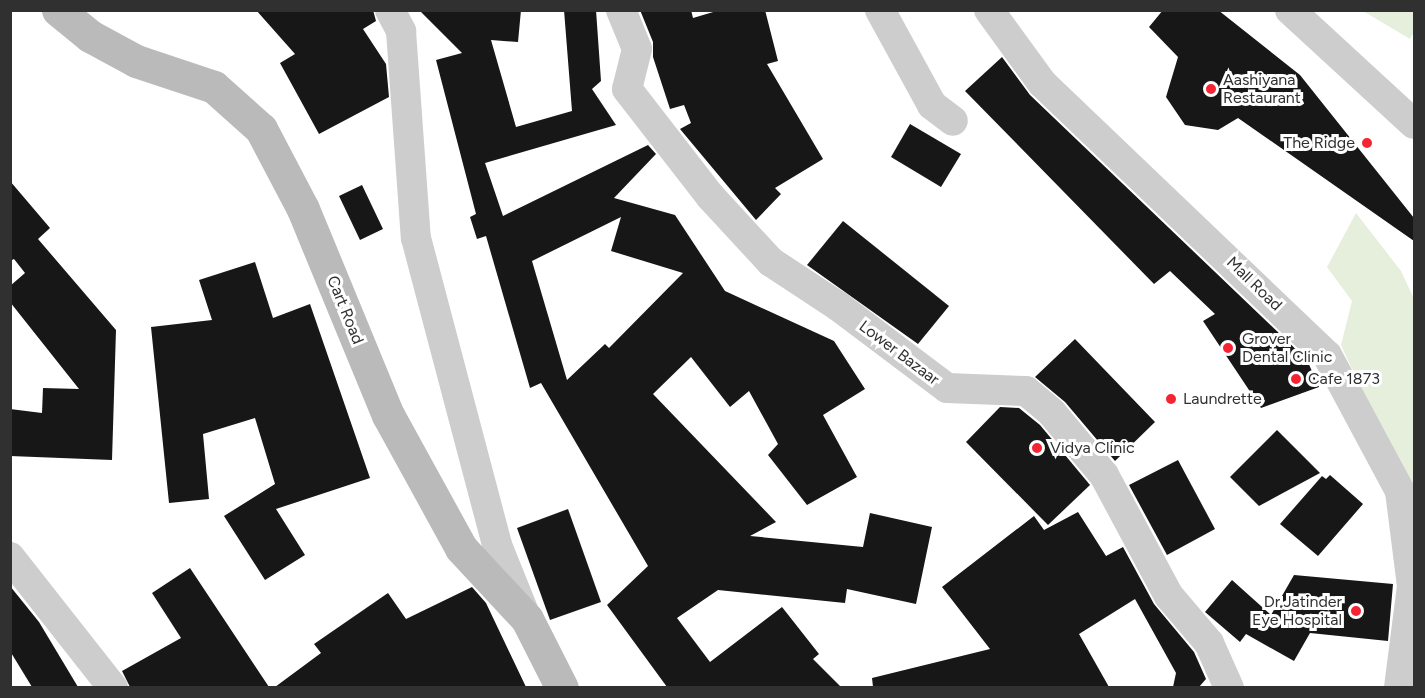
<!DOCTYPE html>
<style>
body{margin:0}
#map{position:relative;width:1425px;height:698px;overflow:hidden;background:#fff;font-family:Figtree,sans-serif}
div>[style]{position:absolute}
.green>*{inset:0;background:#e6eedc}
.building>*{inset:0;background:#171717}
.street>*{height:30px;margin:-15px;padding:0 15px;transform-origin:15px;border-radius:15px;background:#cdcdcd}
.secondary>*{height:33px;margin:-16.5px;padding:0 16.5px;transform-origin:16.5px;border-radius:16.5px;background:#bababa}
.dots>*{width:16px;height:16px;translate:-50% -50%;box-sizing:border-box;border:3px solid #fff;border-radius:50%}
span{translate:-50% -50%;white-space:nowrap;text-align:center;line-height:1.15;-webkit-text-stroke:6px #fff;paint-order:stroke}
.poi-label{font-size:16px;color:#303030}
.left{translate:0 -50%;text-align:left}
.right{translate:-100% -50%;text-align:right}
.street-label{font-size:16px;color:#303030}
.frame{position:absolute;inset:0;border:12px solid #303030;pointer-events:none}
</style>
<div id="map">
<div class="green">
<i style="clip-path:polygon(1363px 11px,1414px 11px,1414px 32px,1410px 39px)"></i>
<i style="clip-path:polygon(1356px 213px,1401px 271px,1414px 299px,1414px 505px,1341px 345px,1352px 301px,1327px 267px)"></i>
</div>
<div class="building">
<i style="clip-path:polygon(256px 10px,373px 10px,376px 21px,363px 29px,386px 64px,389px 97px,319px 134px,280px 63px,295px 54px)"></i>
<i style="clip-path:polygon(evenodd,419px 10px,521px 10px,518px 42px,491px 40px,516px 127px,572px 111px,564px 10px,596px 10px,601px 81px,592px 89px,616px 125px,485px 163px,503px 216px,648px 145px,656px 154px,614px 198px,675px 215px,725px 291px,834px 341px,865px 389px,823px 415px,857px 477px,807px 505px,768px 455px,778px 444px,749px 391px,730px 407px,691px 357px,653px 394px,776px 522px,750px 536px,863px 547px,870px 513px,932px 527px,916px 604px,847px 589px,845px 603px,718px 590px,677px 618px,710px 662px,782px 607px,819px 654px,813px 659px,841px 687px,667px 687px,607px 605px,648px 566px,541px 383px,530px 388px,486px 236px,477px 239px,470px 217px,476px 214px,436px 60px,462px 53px,419px 10px,621px 217px,611px 251px,683px 273px,609px 348px,605px 344px,567px 380px,532px 261px,621px 217px)"></i>
<i style="clip-path:polygon(640px 10px,691px 10px,693px 18px,720px 10px,765px 10px,778px 61px,767px 64px,823px 159px,775px 188px,781px 194px,756px 220px,680px 129px,691px 123px,684px 105px,670px 109px,653px 57px,653px 42px)"></i>
<i style="clip-path:polygon(1163px 10px,1218px 10px,1300px 75px,1414px 218px,1414px 241px,1238px 118px,1218px 130px,1185px 125px,1166px 97px,1178px 57px,1149px 27px)"></i>
<i style="clip-path:polygon(1002px 57px,1030px 95px,1307px 360px,1319px 387px,1261px 408px,1203px 321px,1215px 314px,1170px 271px,1154px 284px,965px 91px)"></i>
<i style="clip-path:polygon(910px 124px,961px 154px,941px 187px,891px 157px)"></i>
<i style="clip-path:polygon(10px 181px,50px 228px,38px 239px,116px 330px,112px 460px,10px 456px,10px 409px,42px 413px,43px 388px,79px 389px,10px 302px,10px 286px,25px 273px,14px 259px,10px 261px)"></i>
<i style="clip-path:polygon(362px 185px,383px 229px,360px 240px,339px 196px)"></i>
<i style="clip-path:polygon(843px 221px,949px 306px,918px 344px,807px 265px)"></i>
<i style="clip-path:polygon(255px 262px,273px 318px,310px 304px,370px 478px,276px 509px,305px 555px,265px 580px,224px 516px,275px 484px,255px 418px,203px 434px,209px 499px,169px 503px,151px 327px,212px 320px,199px 280px)"></i>
<i style="clip-path:polygon(1075px 339px,1155px 422px,1115px 461px,1065px 402px,1035px 377px)"></i>
<i style="clip-path:polygon(1000px 407px,1019px 408px,1040px 425px,1090px 485px,1048px 525px,966px 442px)"></i>
<i style="clip-path:polygon(1277px 430px,1320px 473px,1259px 506px,1230px 477px)"></i>
<i style="clip-path:polygon(1178px 460px,1215px 529px,1167px 555px,1129px 485px)"></i>
<i style="clip-path:polygon(1330px 475px,1363px 504px,1318px 556px,1280px 524px,1322px 476px,1326px 479px)"></i>
<i style="clip-path:polygon(568px 509px,601px 602px,550px 620px,517px 528px)"></i>
<i style="clip-path:polygon(1078px 512px,1106px 556px,1123px 547px,1154px 604px,1194px 652px,1206px 679px,1199px 687px,1173px 687px,1176px 673px,1135px 599px,1079px 634px,1109px 687px,873px 687px,872px 678px,990px 649px,942px 587px,1034px 516px,1044px 530px)"></i>
<i style="clip-path:polygon(190px 568px,269px 687px,130px 687px,122px 671px,181px 638px,152px 593px)"></i>
<i style="clip-path:polygon(1294px 575px,1393px 584px,1388px 641px,1310px 633px,1294px 661px,1246px 634px,1240px 642px,1205px 612px,1232px 580px,1271px 615px)"></i>
<i style="clip-path:polygon(10px 586px,39px 622px,78px 687px,32px 687px,10px 651px)"></i>
<i style="clip-path:polygon(472px 587px,486px 603px,526px 687px,275px 687px,321px 653px,314px 644px,388px 593px,406px 619px)"></i>
</div>
<div class="street">
<i style="left:390px;top:10px;width:24px;rotate:62deg"></i>
<i style="left:401px;top:31px;width:208px;rotate:85.9deg"></i>
<i style="left:416px;top:238px;width:318px;rotate:75.2deg"></i>
<i style="left:497px;top:545px;width:72px;rotate:68.1deg"></i>
<i style="left:621px;top:10px;width:42px;rotate:67.7deg"></i>
<i style="left:637px;top:49px;width:41px;rotate:104deg"></i>
<i style="left:627px;top:89px;width:135px;rotate:52.2deg"></i>
<i style="left:710px;top:196px;width:90px;rotate:47.3deg"></i>
<i style="left:771px;top:262px;width:80px;rotate:33.3deg"></i>
<i style="left:838px;top:306px;width:136px;rotate:37deg"></i>
<i style="left:947px;top:388px;width:79px;rotate:2.2deg"></i>
<i style="left:1026px;top:391px;width:34px;rotate:40deg"></i>
<i style="left:1052px;top:413px;width:81px;rotate:50deg"></i>
<i style="left:1104px;top:475px;width:137px;rotate:61.8deg"></i>
<i style="left:1169px;top:596px;width:62px;rotate:49.6deg"></i>
<i style="left:1209px;top:643px;width:49px;rotate:66deg"></i>
<i style="left:880px;top:10px;width:108px;rotate:61.3deg"></i>
<i style="left:932px;top:105px;width:26px;rotate:37deg"></i>
<i style="left:989px;top:10px;width:90px;rotate:54deg"></i>
<i style="left:1042px;top:83px;width:394px;rotate:43.7deg"></i>
<i style="left:1327px;top:355px;width:154px;rotate:61.8deg"></i>
<i style="left:1400px;top:491px;width:96px;rotate:82.8deg"></i>
<i style="left:1412px;top:586px;width:103px;rotate:97.3deg"></i>
<i style="left:1290px;top:10px;width:168px;rotate:42.6deg"></i>
<i style="left:10px;top:557px;width:167px;rotate:51.8deg"></i>
</div>
<div class="secondary">
<i style="left:58px;top:10px;width:41px;rotate:39.1deg"></i>
<i style="left:90px;top:36px;width:52px;rotate:28.5deg"></i>
<i style="left:136px;top:61px;width:82px;rotate:18.4deg"></i>
<i style="left:214px;top:87px;width:63px;rotate:41.8deg"></i>
<i style="left:261px;top:129px;width:90px;rotate:62.3deg"></i>
<i style="left:303px;top:209px;width:223px;rotate:67.6deg"></i>
<i style="left:388px;top:415px;width:152px;rotate:61.2deg"></i>
<i style="left:461px;top:548px;width:97px;rotate:47.1deg"></i>
<i style="left:527px;top:619px;width:77px;rotate:63.1deg"></i>
</div>
<div class="dots">
<i style="left:1211px;top:89px;background:#f42433"></i>
<i style="left:1367px;top:143px;background:#f42433"></i>
<i style="left:1228px;top:348px;background:#f42433"></i>
<i style="left:1296px;top:379px;background:#f42433"></i>
<i style="left:1171px;top:399px;background:#f42433"></i>
<i style="left:1037px;top:448px;background:#f42433"></i>
<i style="left:1356px;top:611px;background:#f42433"></i>
</div>
<div class="poi-label">
<span class="left" style="left:1223px;top:89px">Aashiyana<br>Restaurant</span>
<span class="right" style="left:1355px;top:143px">The Ridge</span>
<span class="left" style="left:1242px;top:348px">Grover<br>Dental Clinic</span>
<span class="left" style="left:1308px;top:379px">Cafe 1873</span>
<span class="left" style="left:1183px;top:399px">Laundrette</span>
<span class="left" style="left:1050px;top:448px">Vidya Clinic</span>
<span class="right" style="left:1342px;top:611px">Dr.Jatinder<br>Eye Hospital</span>
</div>
<div class="street-label">
<span style="left:1254px;top:284px;rotate:44deg">Mall Road</span>
<span style="left:345px;top:310px;rotate:68deg">Cart Road</span>
<span style="left:899px;top:353px;rotate:37deg">Lower Bazaar</span>
</div>
<div class="frame"></div>
</div>
